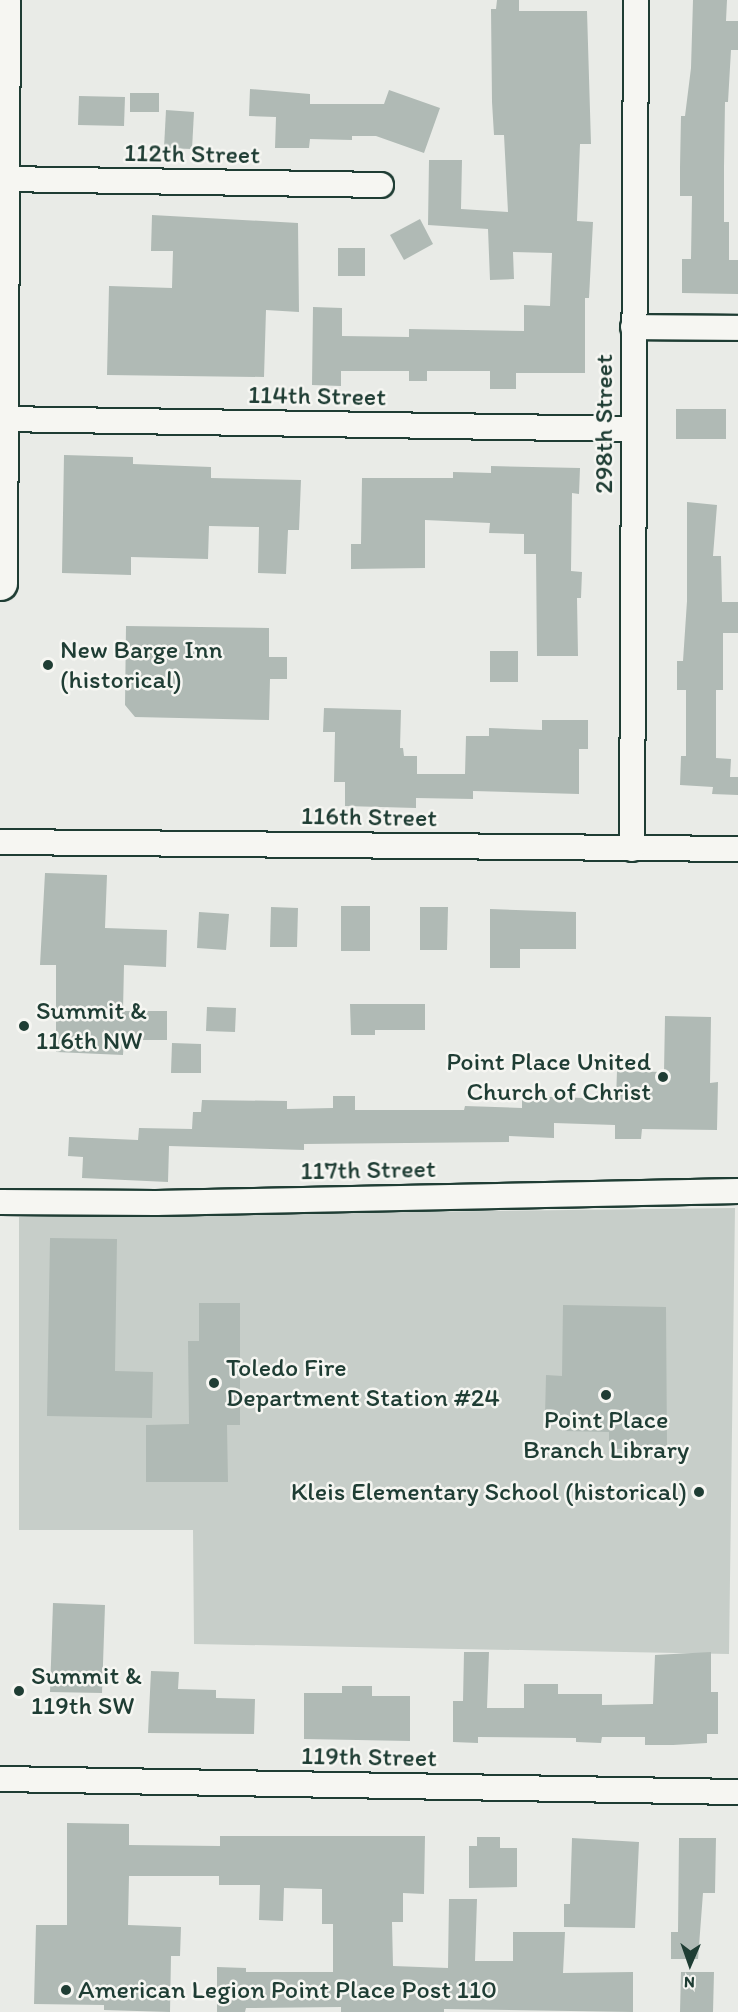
<!DOCTYPE html>
<style>
body{margin:0}
#map{position:relative;width:738px;height:2012px;overflow:hidden;background:#e9ebe7;font-family:Itim,sans-serif}
div>[style]{position:absolute}
.green>*{inset:0;background:#c7cec9}
.building>*{inset:0;background:#b0bab5}
.roads{filter:drop-shadow(2px 0 #1f3d34) drop-shadow(-2px 0 #1f3d34) drop-shadow(0 2px #1f3d34) drop-shadow(0 -2px #1f3d34)}
.minor>*{height:24px;margin:-12px;padding:0 12px;transform-origin:12px;border-radius:12px;background:#f6f6f2}
.secondary>*{height:33px;margin:-16.5px;padding:0 16.5px;transform-origin:16.5px;border-radius:16.5px;background:#f6f6f2}
.dots>*{width:16px;height:16px;translate:-50% -50%;box-sizing:border-box;border:3px solid #f6f6f2;border-radius:50%}
span{translate:-50% -50%;white-space:nowrap;text-align:center;line-height:1.15;-webkit-text-stroke:5px #f6f6f2;paint-order:stroke}
.street-label{font-size:26px;color:#1f3d34}
.poi-label{font-size:26px;color:#1f3d34}
.left{translate:0 -50%;text-align:left}
.right{translate:-100% -50%;text-align:right}
.north{position:absolute;left:660px;top:1934px;width:60px;height:60px;-webkit-text-stroke:4px #f6f6f2;paint-order:stroke;rotate:182deg;font-size:16px;font-weight:700;line-height:24px;text-align:center;color:#1f3d34}
.north::after{content:'';display:block;margin:auto;width:21px;height:27px;background:#1f3d34;clip-path:polygon(50% 0,100% 100%,50% 72%,0 100%)}
</style>
<div id="map">
<div class="green">
<i style="clip-path:polygon(735px 1208px,729px 1654px,194px 1644px,193px 1530px,19px 1530px,19px 1217px)"></i>
</div>
<div class="building">
<i style="clip-path:polygon(497px 0,519px 0,519px 11px,587px 11px,591px 144px,580px 144px,577px 221px,593px 222px,589px 298px,585px 298px,585px 373px,516px 373px,516px 389px,490px 389px,490px 371px,427px 371px,427px 381px,409px 381px,409px 371px,341px 371px,341px 386px,312px 385px,313px 307px,342px 308px,342px 336px,409px 337px,409px 329px,524px 331px,524px 305px,550px 306px,552px 253px,513px 252px,514px 279px,490px 280px,488px 229px,428px 225px,429px 160px,462px 160px,461px 209px,508px 212px,504px 135px,494px 135px,492px 102px,491px 9px,496px 9px)"></i>
<i style="clip-path:polygon(693px 0,727px 0,726px 21px,738px 21px,738px 50px,731px 50px,728px 102px,725px 102px,724px 167px,724px 222px,729px 222px,729px 260px,738px 260px,738px 294px,682px 293px,682px 259px,691px 259px,692px 196px,680px 196px,680px 167px,681px 116px,685px 116px,691px 68px)"></i>
<i style="clip-path:polygon(250px 89px,310px 94px,310px 104px,384px 104px,389px 90px,440px 108px,424px 153px,376px 136px,352px 136px,352px 140px,310px 139px,309px 148px,275px 148px,276px 117px,249px 116px)"></i>
<i style="clip-path:polygon(130px 93px,159px 93px,159px 112px,130px 112px)"></i>
<i style="clip-path:polygon(79px 96px,125px 97px,124px 126px,78px 125px)"></i>
<i style="clip-path:polygon(166px 110px,194px 112px,192px 149px,164px 148px)"></i>
<i style="clip-path:polygon(152px 215px,298px 223px,299px 312px,266px 310px,264px 377px,107px 375px,109px 286px,172px 288px,173px 251px,151px 251px)"></i>
<i style="clip-path:polygon(420px 219px,433px 244px,404px 260px,390px 235px)"></i>
<i style="clip-path:polygon(338px 248px,365px 248px,365px 276px,338px 276px)"></i>
<i style="clip-path:polygon(676px 409px,726px 409px,726px 439px,676px 439px)"></i>
<i style="clip-path:polygon(64px 455px,133px 457px,133px 464px,211px 467px,211px 478px,301px 480px,299px 530px,288px 530px,286px 574px,258px 573px,259px 527px,209px 526px,208px 559px,131px 557px,131px 575px,62px 573px)"></i>
<i style="clip-path:polygon(491px 466px,580px 468px,579px 494px,572px 493px,571px 571px,582px 572px,581px 598px,577px 598px,578px 656px,537px 656px,536px 554px,524px 554px,524px 534px,489px 533px,490px 523px,425px 520px,425px 568px,351px 569px,351px 544px,361px 544px,362px 478px,453px 478px,453px 472px,491px 473px)"></i>
<i style="clip-path:polygon(687px 502px,717px 505px,713px 556px,721px 556px,722px 602px,738px 602px,738px 633px,723px 633px,723px 690px,716px 690px,716px 758px,731px 759px,730px 777px,738px 777px,738px 795px,712px 794px,713px 787px,680px 785px,681px 756px,686px 756px,686px 690px,677px 690px,677px 661px,683px 661px,687px 601px)"></i>
<i style="clip-path:polygon(126px 626px,269px 628px,269px 657px,287px 657px,287px 679px,270px 679px,269px 720px,135px 717px,125px 705px)"></i>
<i style="clip-path:polygon(490px 651px,518px 651px,518px 682px,490px 682px)"></i>
<i style="clip-path:polygon(324px 708px,401px 710px,400px 748px,403px 748px,404px 756px,417px 756px,417px 774px,465px 774px,466px 736px,489px 736px,489px 728px,542px 730px,542px 720px,588px 720px,588px 749px,579px 749px,579px 794px,473px 791px,473px 799px,416px 798px,416px 808px,345px 806px,345px 782px,334px 782px,335px 732px,323px 732px)"></i>
<i style="clip-path:polygon(45px 873px,107px 875px,105px 928px,167px 930px,166px 967px,124px 965px,123px 1011px,167px 1011px,167px 1040px,124px 1040px,123px 1055px,56px 1052px,56px 965px,40px 965px)"></i>
<i style="clip-path:polygon(341px 906px,370px 906px,370px 951px,341px 951px)"></i>
<i style="clip-path:polygon(271px 907px,298px 908px,297px 947px,270px 947px)"></i>
<i style="clip-path:polygon(420px 907px,448px 907px,447px 950px,420px 950px)"></i>
<i style="clip-path:polygon(490px 909px,576px 912px,576px 949px,520px 949px,520px 968px,490px 968px)"></i>
<i style="clip-path:polygon(199px 912px,229px 914px,226px 950px,197px 948px)"></i>
<i style="clip-path:polygon(350px 1004px,425px 1004px,425px 1030px,375px 1030px,375px 1035px,351px 1035px)"></i>
<i style="clip-path:polygon(207px 1007px,236px 1008px,235px 1032px,206px 1031px)"></i>
<i style="clip-path:polygon(665px 1016px,711px 1017px,710px 1083px,718px 1082px,717px 1130px,642px 1129px,641px 1139px,615px 1139px,615px 1125px,554px 1123px,554px 1138px,509px 1136px,509px 1142px,304px 1144px,304px 1150px,169px 1146px,168px 1182px,82px 1178px,83px 1157px,68px 1156px,69px 1137px,138px 1140px,139px 1128px,192px 1129px,193px 1112px,201px 1112px,202px 1100px,287px 1101px,287px 1109px,333px 1108px,333px 1096px,355px 1096px,355px 1110px,464px 1110px,465px 1106px,522px 1108px,522px 1096px,616px 1099px,617px 1071px,664px 1072px)"></i>
<i style="clip-path:polygon(172px 1043px,201px 1044px,201px 1073px,171px 1073px)"></i>
<i style="clip-path:polygon(50px 1238px,117px 1239px,115px 1371px,153px 1372px,152px 1418px,47px 1416px)"></i>
<i style="clip-path:polygon(199px 1303px,240px 1303px,240px 1425px,227px 1425px,228px 1482px,146px 1482px,146px 1425px,189px 1424px,188px 1341px,199px 1341px)"></i>
<i style="clip-path:polygon(563px 1305px,666px 1307px,667px 1448px,609px 1449px,609px 1432px,563px 1431px,563px 1416px,545px 1415px,546px 1375px,562px 1376px)"></i>
<i style="clip-path:polygon(53px 1603px,105px 1605px,102px 1693px,50px 1692px)"></i>
<i style="clip-path:polygon(464px 1652px,489px 1652px,487px 1708px,524px 1708px,524px 1684px,558px 1684px,558px 1694px,602px 1694px,602px 1705px,653px 1704px,655px 1655px,711px 1652px,711px 1692px,718px 1692px,718px 1734px,707px 1734px,707px 1743px,673px 1745px,645px 1745px,645px 1737px,602px 1737px,601px 1743px,576px 1742px,576px 1738px,478px 1737px,478px 1743px,453px 1742px,453px 1701px,463px 1701px)"></i>
<i style="clip-path:polygon(151px 1671px,179px 1672px,178px 1689px,216px 1690px,216px 1698px,255px 1699px,254px 1734px,148px 1733px)"></i>
<i style="clip-path:polygon(342px 1686px,372px 1686px,372px 1696px,410px 1696px,410px 1741px,304px 1739px,304px 1693px,342px 1693px)"></i>
<i style="clip-path:polygon(67px 1823px,129px 1824px,129px 1845px,220px 1846px,220px 1836px,425px 1836px,424px 1894px,403px 1893px,403px 1922px,392px 1922px,393px 1966px,448px 1968px,449px 1899px,477px 1899px,475px 1961px,513px 1961px,513px 1932px,565px 1932px,563px 1973px,633px 1972px,633px 2012px,444px 2009px,444px 2012px,341px 2012px,341px 2007px,246px 2008px,245px 2012px,217px 2012px,217px 1967px,246px 1968px,246px 1972px,333px 1972px,333px 1924px,322px 1924px,322px 1889px,284px 1888px,283px 1921px,259px 1920px,260px 1885px,219px 1885px,219px 1876px,129px 1876px,128px 1925px,181px 1927px,180px 1956px,171px 1956px,170px 2012px,104px 2010px,104px 2005px,34px 2004px,36px 1925px,67px 1925px)"></i>
<i style="clip-path:polygon(477px 1837px,500px 1837px,500px 1848px,517px 1848px,517px 1887px,469px 1888px,469px 1846px,477px 1846px)"></i>
<i style="clip-path:polygon(572px 1838px,639px 1842px,635px 1928px,564px 1927px,564px 1904px,570px 1904px)"></i>
<i style="clip-path:polygon(679px 1838px,716px 1838px,715px 1893px,703px 1893px,698px 1959px,671px 1959px,671px 1932px,678px 1932px)"></i>
<i style="clip-path:polygon(681px 1972px,714px 1972px,713px 2012px,680px 2012px)"></i>
</div>
<div class="roads">
<div class="minor">
<i style="left:2px;top:179px;width:379px;rotate:0.9deg"></i>
<i style="left:633px;top:327px;width:105px;rotate:0.5deg"></i>
<i style="left:1px;top:419px;width:632px;rotate:0.91deg"></i>
<i style="left:0;top:842px;width:738px;rotate:0.54deg"></i>
<i style="left:632px;top:849px;width:849px;rotate:-89.73deg"></i>
<i style="left:0;top:1202px;width:156px;rotate:0.4deg"></i>
<i style="left:156px;top:1203px;width:582px;rotate:-1.18deg"></i>
<i style="left:0;top:1779px;width:738px;rotate:1.01deg"></i>
</div>
<div class="secondary">
<i style="left:0;top:583px;width:583px;rotate:-89.71deg"></i>
</div>
</div>
<div class="dots">
<i style="left:48px;top:665px;background:#1f3d34"></i>
<i style="left:24px;top:1026px;background:#1f3d34"></i>
<i style="left:663px;top:1077px;background:#1f3d34"></i>
<i style="left:214px;top:1383px;background:#1f3d34"></i>
<i style="left:606px;top:1395px;background:#1f3d34"></i>
<i style="left:699px;top:1492px;background:#1f3d34"></i>
<i style="left:19px;top:1691px;background:#1f3d34"></i>
<i style="left:66px;top:1990px;background:#1f3d34"></i>
</div>
<div class="street-label">
<span style="left:192px;top:154px;rotate:1deg">112th Street</span>
<span style="left:317px;top:396px;rotate:1deg">114th Street</span>
<span style="left:604px;top:424px;rotate:-90deg">298th Street</span>
<span style="left:369px;top:817px;rotate:1deg">116th Street</span>
<span style="left:368px;top:1170px;rotate:-1deg">117th Street</span>
<span style="left:369px;top:1757px;rotate:1deg">119th Street</span>
</div>
<div class="poi-label">
<span class="left" style="left:60px;top:665px">New Barge Inn<br>(historical)</span>
<span class="left" style="left:36px;top:1026px">Summit &amp;<br>116th NW</span>
<span class="right" style="left:651px;top:1077px">Point Place United<br>Church of Christ</span>
<span class="left" style="left:226px;top:1383px">Toledo Fire<br>Department Station #24</span>
<span style="left:606px;top:1435px">Point Place<br>Branch Library</span>
<span class="right" style="left:687px;top:1492px">Kleis Elementary School (historical)</span>
<span class="left" style="left:31px;top:1691px">Summit &amp;<br>119th SW</span>
<span class="left" style="left:78px;top:1990px">American Legion Point Place Post 110</span>
</div>
<div class="north">N</div>
</div>
